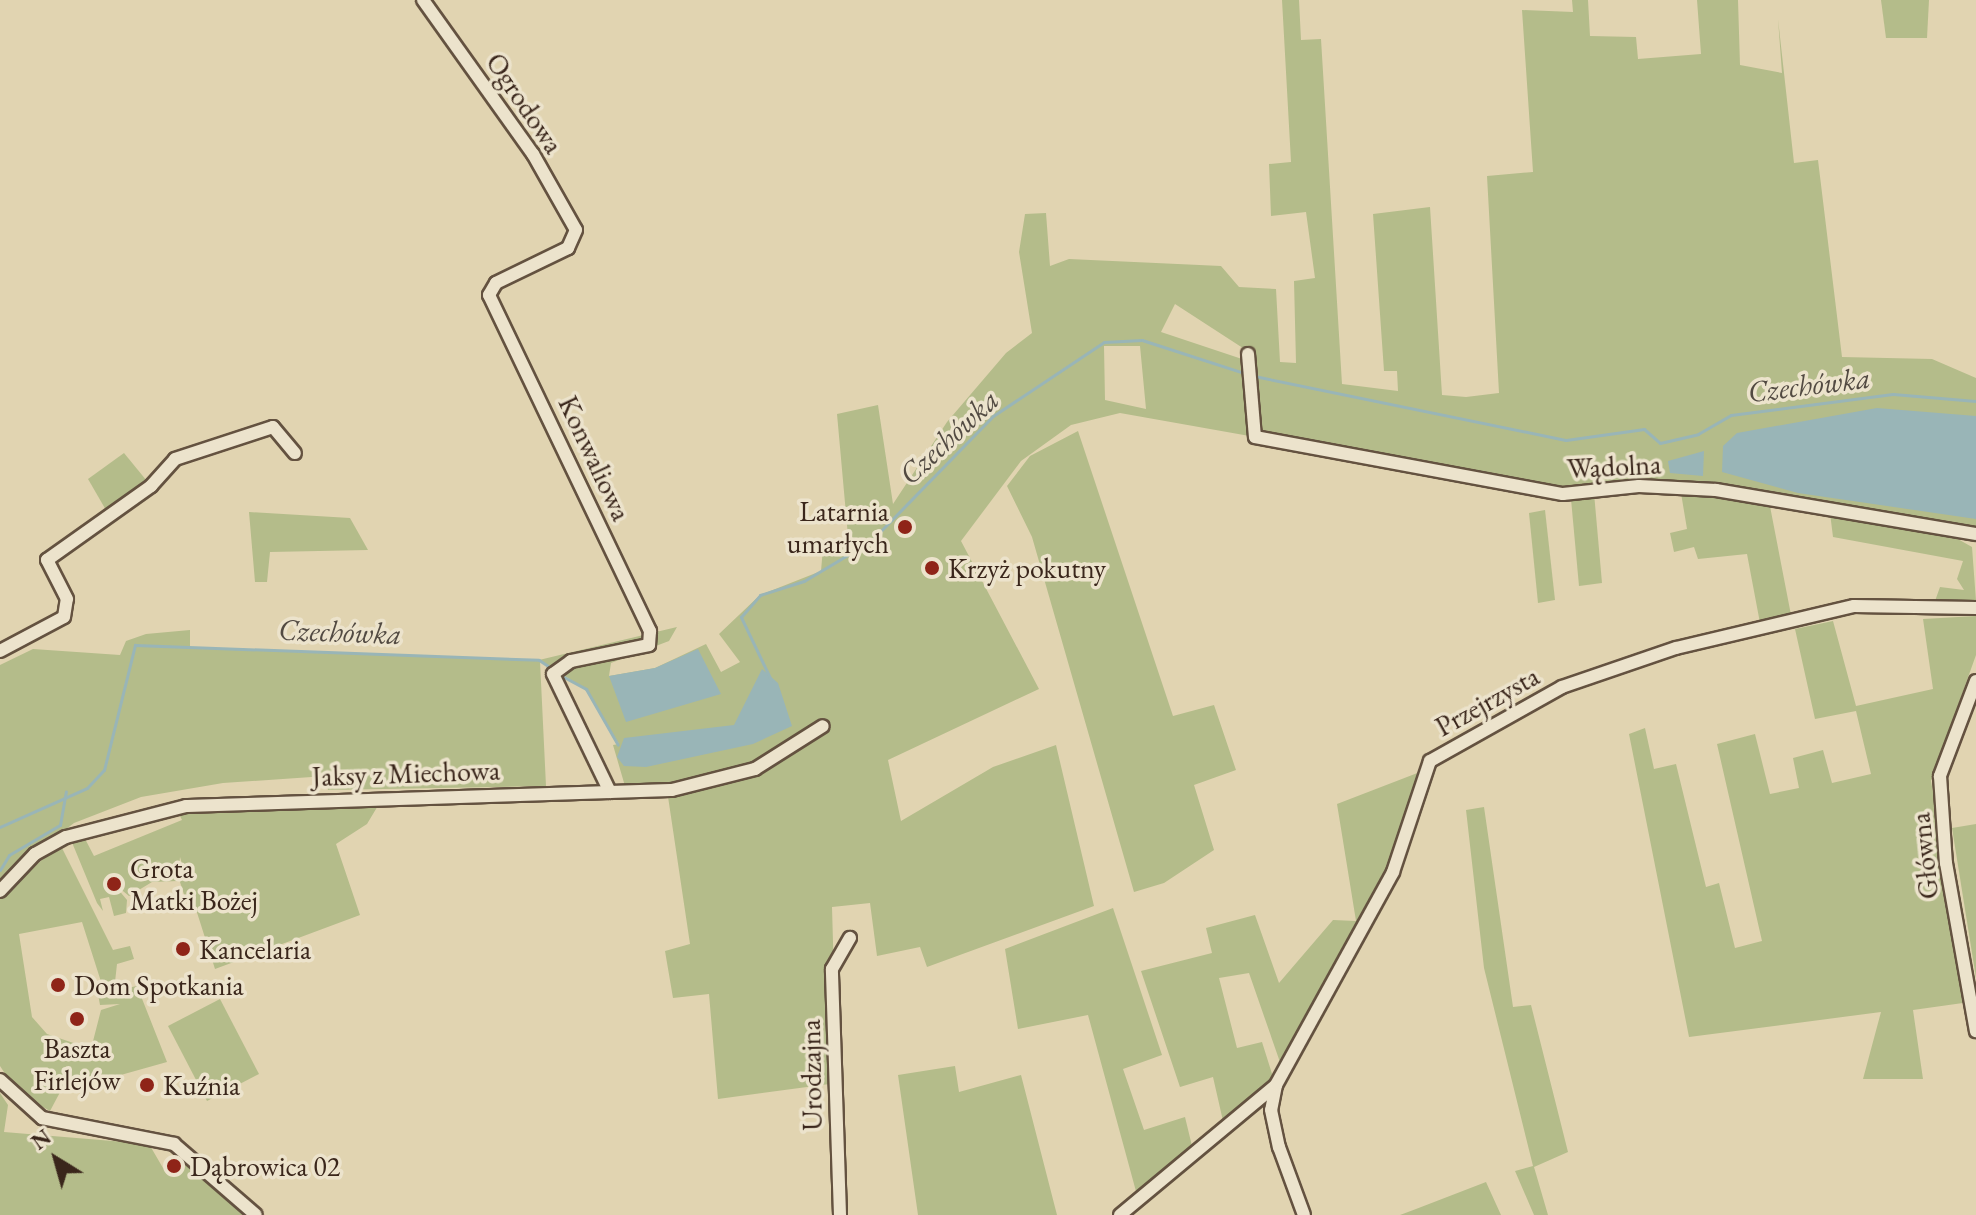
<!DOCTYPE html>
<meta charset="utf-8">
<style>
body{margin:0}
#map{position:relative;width:1976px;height:1215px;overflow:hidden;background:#e1d4b1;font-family:"EB Garamond",serif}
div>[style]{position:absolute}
.green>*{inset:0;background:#b4bc8a}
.water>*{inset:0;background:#99b5b7}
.stream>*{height:3px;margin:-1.5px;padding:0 1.5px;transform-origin:1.5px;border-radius:1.5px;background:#99b5b7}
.roads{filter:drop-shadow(2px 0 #645240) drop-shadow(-2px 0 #645240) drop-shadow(0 2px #645240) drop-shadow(0 -2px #645240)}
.minor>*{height:12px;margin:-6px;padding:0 6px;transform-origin:6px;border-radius:6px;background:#ece3cc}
.dots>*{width:22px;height:22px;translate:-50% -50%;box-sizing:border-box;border:4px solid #ece3cc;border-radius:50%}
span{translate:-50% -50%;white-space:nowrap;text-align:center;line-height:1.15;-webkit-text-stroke:7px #ece3cc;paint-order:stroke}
.street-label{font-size:28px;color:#3a261b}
.poi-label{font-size:28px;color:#3a261b}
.right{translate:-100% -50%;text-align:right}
.left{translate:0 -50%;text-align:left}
.water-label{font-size:30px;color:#524a42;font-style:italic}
.north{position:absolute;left:16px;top:1119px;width:80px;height:80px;-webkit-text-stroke:6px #ece3cc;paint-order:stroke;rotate:323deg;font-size:22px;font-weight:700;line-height:32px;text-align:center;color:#3a261b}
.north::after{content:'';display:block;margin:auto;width:28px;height:36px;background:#3a261b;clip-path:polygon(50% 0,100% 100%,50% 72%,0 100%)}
</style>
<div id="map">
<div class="green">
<i style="clip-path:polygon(evenodd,1282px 0,1299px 0,1301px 40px,1321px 39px,1342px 384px,1398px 391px,1397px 371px,1384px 371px,1373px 214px,1430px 207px,1442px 395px,1466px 397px,1499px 393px,1487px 176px,1533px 172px,1522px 10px,1573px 12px,1572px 0,1588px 0,1590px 36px,1636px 37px,1638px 59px,1701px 54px,1697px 0,1738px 0,1740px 65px,1782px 73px,1778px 19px,1794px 163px,1818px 160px,1842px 357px,1932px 359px,1976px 378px,1976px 529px,1710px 484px,1559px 491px,1120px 413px,1071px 425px,1021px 461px,961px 541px,1039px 689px,888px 760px,901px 821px,993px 767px,1056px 745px,1094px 906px,927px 967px,920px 947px,877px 956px,870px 903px,832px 907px,837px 1083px,718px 1099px,709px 994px,673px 998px,665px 951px,690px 944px,667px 790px,627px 793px,613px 745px,619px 744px,586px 689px,540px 661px,546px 786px,328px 790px,326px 776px,223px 783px,141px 797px,74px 823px,0 880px,0 665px,33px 649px,120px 655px,126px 641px,146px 634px,190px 630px,190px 647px,539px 660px,677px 627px,669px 641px,611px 663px,609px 676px,655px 668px,706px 644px,721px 672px,740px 662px,719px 634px,760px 595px,821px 571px,823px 548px,848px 536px,837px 414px,878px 405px,893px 504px,947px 422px,1006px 353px,1032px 333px,1019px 252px,1025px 214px,1046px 213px,1050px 266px,1069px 259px,1221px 266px,1239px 287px,1276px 289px,1280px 362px,1296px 363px,1294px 281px,1315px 278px,1306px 212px,1271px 216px,1269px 164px,1291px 162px,1282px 0,1175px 304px,1249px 352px,1251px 362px,1161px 332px,1175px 304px,1282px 0,1104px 346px,1140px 346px,1146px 409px,1105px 400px,1104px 346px)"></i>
<i style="clip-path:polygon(1881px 0,1929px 0,1927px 38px,1886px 38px)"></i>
<i style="clip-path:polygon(1078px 431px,1173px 716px,1214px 705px,1236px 770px,1194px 785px,1214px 850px,1164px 883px,1134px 892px,1032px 537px,1007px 486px,1030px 456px)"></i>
<i style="clip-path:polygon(124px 453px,151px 486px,110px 517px,88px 479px)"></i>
<i style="clip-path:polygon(1680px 487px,1769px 501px,1791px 615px,1760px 623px,1747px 554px,1698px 559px,1694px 547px,1674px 552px,1670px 533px,1687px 529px)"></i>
<i style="clip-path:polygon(1594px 493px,1602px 583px,1579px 586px,1571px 499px)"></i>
<i style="clip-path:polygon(1545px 510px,1555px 600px,1538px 603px,1529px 513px)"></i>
<i style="clip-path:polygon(249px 512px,350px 518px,368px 550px,270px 552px,267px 582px,255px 582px)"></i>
<i style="clip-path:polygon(1830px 513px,1933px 525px,1972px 547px,1976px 601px,1935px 601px,1940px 587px,1964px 590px,1957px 579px,1963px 561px,1833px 537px)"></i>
<i style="clip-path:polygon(1976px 616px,1976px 655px,1931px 781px,1970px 1002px,1913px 1010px,1923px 1079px,1863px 1079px,1881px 1012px,1689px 1037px,1629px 734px,1645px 728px,1654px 769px,1676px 764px,1706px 887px,1719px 883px,1735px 948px,1762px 941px,1717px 744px,1755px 734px,1770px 794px,1799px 788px,1793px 758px,1823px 750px,1832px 783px,1871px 774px,1856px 711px,1815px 719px,1795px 629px,1833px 621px,1856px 706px,1933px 689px,1923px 619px)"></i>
<i style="clip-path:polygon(1420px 772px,1388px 873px,1281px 1065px,1249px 973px,1219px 978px,1237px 1048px,1262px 1042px,1273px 1077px,1223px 1121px,1213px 1077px,1180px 1087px,1141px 971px,1212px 953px,1206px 928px,1255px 915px,1279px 983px,1333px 920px,1356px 921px,1337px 804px)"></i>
<i style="clip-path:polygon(379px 804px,367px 824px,336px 844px,360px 915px,215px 969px,193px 900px,190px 913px,180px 882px,185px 874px,180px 857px,178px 881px,152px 882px,129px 896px,112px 882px,127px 900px,126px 913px,114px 916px,109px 897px,100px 899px,103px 911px,97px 903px,71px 840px,83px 835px,94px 856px,182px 820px,178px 812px)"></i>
<i style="clip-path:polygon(1484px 807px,1513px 1007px,1531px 1005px,1568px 1152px,1534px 1167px,1548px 1215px,1534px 1215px,1515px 1171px,1533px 1166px,1484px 968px,1466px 810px)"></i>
<i style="clip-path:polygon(1976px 824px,1976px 978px,1952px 828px)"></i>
<i style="clip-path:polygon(60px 844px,113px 950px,130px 946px,134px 959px,117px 964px,115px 982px,103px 988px,82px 922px,19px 934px,32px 1017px,47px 1034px,91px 1049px,101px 1010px,120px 1004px,100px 1005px,98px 994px,137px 986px,167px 1062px,78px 1087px,66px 1081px,50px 1111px,18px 1093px,0 1066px,0 897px)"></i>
<i style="clip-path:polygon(1113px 908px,1162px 1055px,1123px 1069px,1144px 1130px,1185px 1117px,1192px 1146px,1137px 1195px,1088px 1015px,1018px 1029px,1005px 949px)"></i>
<i style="clip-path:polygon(220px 999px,259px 1074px,207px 1101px,168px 1026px)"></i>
<i style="clip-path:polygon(955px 1066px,959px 1092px,1021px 1075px,1057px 1215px,918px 1215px,898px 1075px)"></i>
<i style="clip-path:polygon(0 1093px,8px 1105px,4px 1132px,149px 1144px,163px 1168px,191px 1165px,251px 1215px,0 1215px)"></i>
<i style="clip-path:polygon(1486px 1182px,1501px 1215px,1400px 1215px,1416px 1209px)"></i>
</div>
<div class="water">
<i style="clip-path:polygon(1877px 408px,1976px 416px,1976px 519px,1798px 493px,1722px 472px,1723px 446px,1737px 433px)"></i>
<i style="clip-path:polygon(1704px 451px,1703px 476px,1670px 473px,1668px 461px)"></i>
<i style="clip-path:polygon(698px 649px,721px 694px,626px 722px,609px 676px,655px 668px)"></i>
<i style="clip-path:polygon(762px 669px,778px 683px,792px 726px,753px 744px,646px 767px,624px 766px,617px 757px,624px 738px,734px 725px)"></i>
</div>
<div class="stream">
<i style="left:1254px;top:376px;width:318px;rotate:11.6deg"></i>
<i style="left:1566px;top:440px;width:79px;rotate:-8deg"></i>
<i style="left:1644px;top:429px;width:21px;rotate:41deg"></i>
<i style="left:1660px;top:443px;width:39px;rotate:-13deg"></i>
<i style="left:1698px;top:434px;width:38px;rotate:-30deg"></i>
<i style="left:1731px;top:415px;width:163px;rotate:-7.4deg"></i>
<i style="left:1893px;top:394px;width:83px;rotate:4.8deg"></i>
<i style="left:560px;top:675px;width:30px;rotate:28deg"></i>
<i style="left:586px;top:689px;width:64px;rotate:60.3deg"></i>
<i style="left:771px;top:680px;width:70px;rotate:-115.5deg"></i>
<i style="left:741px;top:617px;width:29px;rotate:-49deg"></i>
<i style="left:760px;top:595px;width:46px;rotate:-17.7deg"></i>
<i style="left:804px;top:581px;width:78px;rotate:-30.8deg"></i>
<i style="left:871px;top:541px;width:175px;rotate:-45.7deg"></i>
<i style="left:993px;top:416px;width:133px;rotate:-33.7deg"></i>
<i style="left:1104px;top:342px;width:38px;rotate:-3deg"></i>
<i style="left:1142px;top:340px;width:110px;rotate:17.9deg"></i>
<i style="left:0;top:827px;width:95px;rotate:-24.1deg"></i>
<i style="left:87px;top:788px;width:25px;rotate:-47deg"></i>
<i style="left:104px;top:770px;width:129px;rotate:-76.1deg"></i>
<i style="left:135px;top:645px;width:404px;rotate:2.1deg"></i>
<i style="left:539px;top:660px;width:18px;rotate:34deg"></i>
<i style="left:0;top:870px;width:17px;rotate:-59deg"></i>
<i style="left:9px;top:855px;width:59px;rotate:-30.5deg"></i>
<i style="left:60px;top:825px;width:34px;rotate:-80deg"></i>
</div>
<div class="roads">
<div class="minor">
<i style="left:423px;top:0;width:189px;rotate:54.5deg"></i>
<i style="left:533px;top:154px;width:87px;rotate:60.5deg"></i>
<i style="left:576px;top:230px;width:20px;rotate:114deg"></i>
<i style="left:568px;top:248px;width:80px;rotate:154.1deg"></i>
<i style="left:496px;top:283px;width:14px;rotate:120deg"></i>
<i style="left:489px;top:295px;width:373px;rotate:64.4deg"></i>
<i style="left:650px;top:631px;width:14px;rotate:94deg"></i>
<i style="left:649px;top:645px;width:80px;rotate:168.4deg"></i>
<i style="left:571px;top:661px;width:22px;rotate:144deg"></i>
<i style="left:553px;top:674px;width:131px;rotate:64.2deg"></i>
<i style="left:1248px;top:354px;width:83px;rotate:85.2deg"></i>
<i style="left:1255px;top:437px;width:313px;rotate:10.5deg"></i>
<i style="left:1563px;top:494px;width:76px;rotate:-6deg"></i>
<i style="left:1639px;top:486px;width:77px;rotate:3deg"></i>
<i style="left:1716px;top:490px;width:264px;rotate:9.6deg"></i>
<i style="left:0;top:651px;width:72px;rotate:-28deg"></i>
<i style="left:64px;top:617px;width:18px;rotate:-81deg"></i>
<i style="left:67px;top:599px;width:44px;rotate:-117.1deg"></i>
<i style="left:47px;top:560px;width:128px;rotate:-35.4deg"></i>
<i style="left:151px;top:486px;width:36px;rotate:-48deg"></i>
<i style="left:175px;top:459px;width:103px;rotate:-18.1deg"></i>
<i style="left:273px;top:427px;width:34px;rotate:50deg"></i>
<i style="left:1976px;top:681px;width:102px;rotate:110.8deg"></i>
<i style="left:1940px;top:776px;width:87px;rotate:86.1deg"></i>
<i style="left:1946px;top:863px;width:171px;rotate:79.9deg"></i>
<i style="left:0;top:891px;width:51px;rotate:-46.6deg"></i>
<i style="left:35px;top:854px;width:35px;rotate:-29deg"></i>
<i style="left:66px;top:837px;width:124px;rotate:-14.5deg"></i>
<i style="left:186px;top:806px;width:486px;rotate:-1.9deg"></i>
<i style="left:672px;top:790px;width:86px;rotate:-14.2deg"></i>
<i style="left:755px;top:769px;width:80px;rotate:-32.3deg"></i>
<i style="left:0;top:1080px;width:57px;rotate:42.1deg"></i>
<i style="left:42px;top:1118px;width:135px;rotate:11.1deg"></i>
<i style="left:174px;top:1144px;width:108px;rotate:40.9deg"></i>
<i style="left:1276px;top:1085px;width:25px;rotate:101deg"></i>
<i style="left:1271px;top:1110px;width:38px;rotate:78deg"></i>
<i style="left:1279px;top:1147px;width:72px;rotate:69.8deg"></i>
<i style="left:840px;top:1215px;width:246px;rotate:-91.9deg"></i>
<i style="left:832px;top:969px;width:36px;rotate:-60deg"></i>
<i style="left:1120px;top:1215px;width:203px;rotate:-39.8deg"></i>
<i style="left:1276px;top:1085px;width:243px;rotate:-61.2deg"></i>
<i style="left:1393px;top:872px;width:117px;rotate:-71.6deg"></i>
<i style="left:1430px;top:761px;width:151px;rotate:-29.3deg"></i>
<i style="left:1562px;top:687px;width:120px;rotate:-18.9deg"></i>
<i style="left:1676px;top:648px;width:183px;rotate:-13.3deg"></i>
<i style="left:1854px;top:606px;width:122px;rotate:0.9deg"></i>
</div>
</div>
<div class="dots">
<i style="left:905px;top:527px;background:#8f2418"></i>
<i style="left:932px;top:568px;background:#8f2418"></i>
<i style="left:114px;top:884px;background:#8f2418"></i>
<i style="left:183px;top:949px;background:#8f2418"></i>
<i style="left:58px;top:985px;background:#8f2418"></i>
<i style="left:77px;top:1019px;background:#8f2418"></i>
<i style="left:147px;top:1085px;background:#8f2418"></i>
<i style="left:174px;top:1166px;background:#8f2418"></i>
</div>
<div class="street-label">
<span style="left:525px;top:103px;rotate:56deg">Ogrodowa</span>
<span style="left:595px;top:458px;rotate:65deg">Konwaliowa</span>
<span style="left:1614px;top:466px;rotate:-3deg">Wądolna</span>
<span style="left:1487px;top:701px;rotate:-29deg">Przejrzysta</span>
<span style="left:406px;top:773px;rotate:-2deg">Jaksy z Miechowa</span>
<span style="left:1924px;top:856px;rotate:-96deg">Główna</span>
<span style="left:811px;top:1075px;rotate:-91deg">Urodzajna</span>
</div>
<div class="poi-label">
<span class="right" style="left:889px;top:527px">Latarnia<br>umarłych</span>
<span class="left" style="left:948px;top:568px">Krzyż pokutny</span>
<span class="left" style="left:130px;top:884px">Grota<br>Matki Bożej</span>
<span class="left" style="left:199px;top:949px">Kancelaria</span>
<span class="left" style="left:74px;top:985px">Dom Spotkania</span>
<span style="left:77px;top:1064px">Baszta<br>Firlejów</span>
<span class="left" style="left:163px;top:1085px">Kuźnia</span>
<span class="left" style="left:190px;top:1166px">Dąbrowica 02</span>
</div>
<div class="water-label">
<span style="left:1809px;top:385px;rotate:-7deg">Czechówka</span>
<span style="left:949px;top:437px;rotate:-43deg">Czechówka</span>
<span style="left:340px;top:632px;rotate:2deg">Czechówka</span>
</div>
<div class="north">N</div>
</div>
